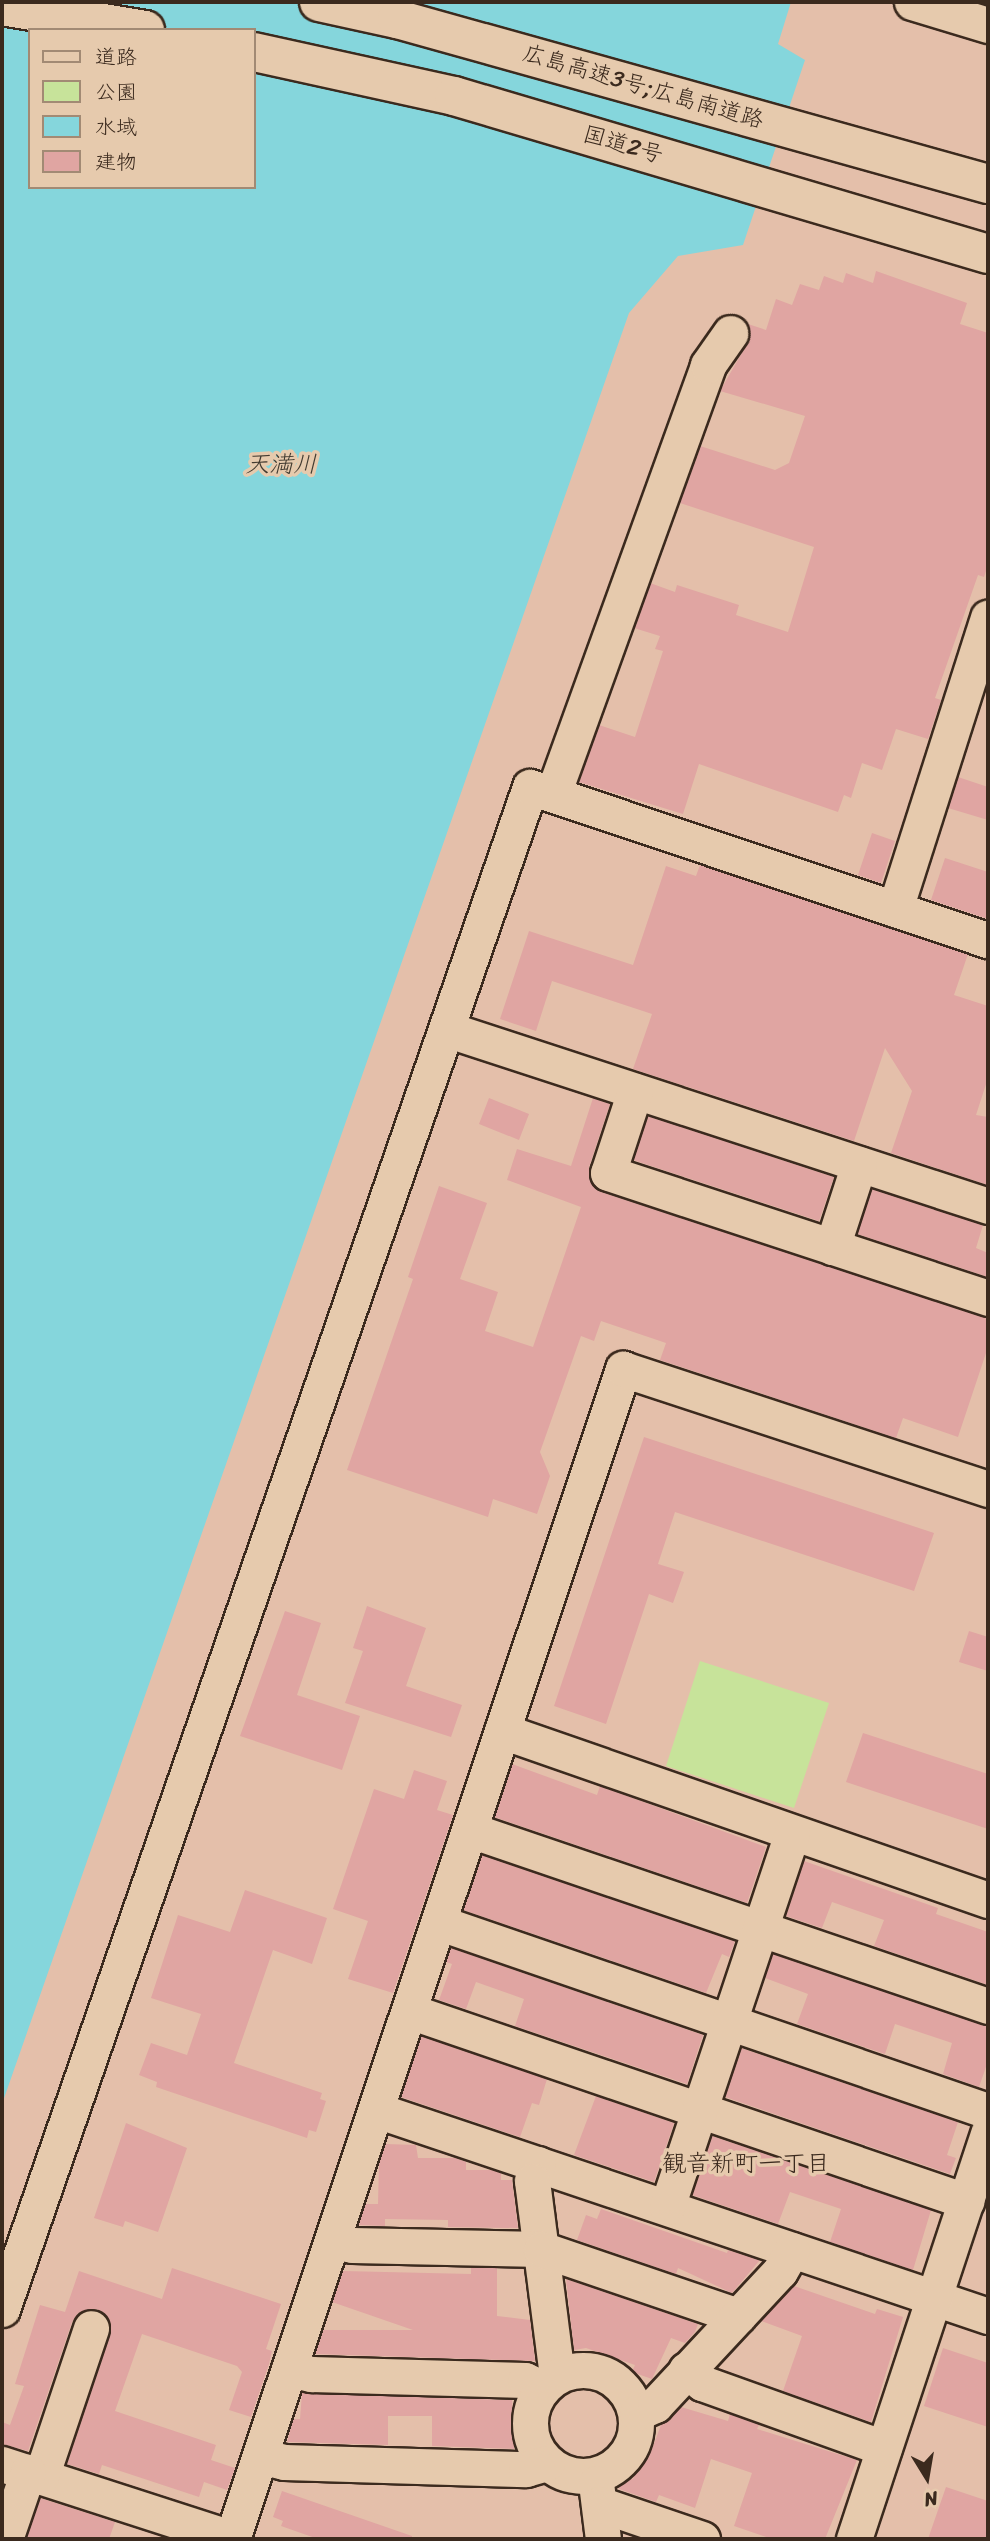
<!DOCTYPE html>
<meta charset="utf-8">
<style>
body{margin:0}
#map{position:relative;width:990px;height:2541px;overflow:hidden;background:#e4bfaa;font-family:Sriracha,"Klee One",sans-serif}
div>[style]{position:absolute}
.green>*{inset:0;background:#c7e39a}
.water>*{inset:0;background:#85d6dc}
.building>*{inset:0;background:#e0a5a2}
.roads{filter:drop-shadow(2px 0 #3b2a1e) drop-shadow(-2px 0 #3b2a1e) drop-shadow(0 2px #3b2a1e) drop-shadow(0 -2px #3b2a1e)}
.minor>*{height:35px;margin:-17.5px;padding:0 17.5px;transform-origin:17.5px;border-radius:17.5px;background:#e6caad}
.minor>.ring{margin:-17.5px;padding:0;box-sizing:content-box;background:none;border:35px solid #e6caad;border-radius:50%}
.highway>*{height:38px;margin:-19px;padding:0 19px;transform-origin:19px;border-radius:19px;background:#e6caad}
span{translate:-50% -50%;white-space:nowrap;text-align:center;line-height:1.15;-webkit-text-stroke:7px #e6caad;paint-order:stroke}
.street-label{font-size:23px;color:#3b2a1e}
.water-label{font-size:24px;color:#423b31;font-style:italic}
.neighbourhood-label{font-size:24px;color:#3b2a1e}
.frame{position:absolute;inset:0;border:4px solid #3b2a1e;pointer-events:none}
.legend{position:absolute;left:28px;top:28px;width:228px;height:161px;box-sizing:border-box;background:#e6caad;border:2px solid #a28a74;margin:0;padding:9px 12px;list-style:none;font-size:21px;color:#3b2a1e}
.legend li{display:flex;align-items:center;gap:14px;height:35px}
.legend b{width:35px;border:2px solid #a28a74}
.north{position:absolute;left:892px;top:2443px;width:70px;height:70px;-webkit-text-stroke:5px #e6caad;paint-order:stroke;rotate:169deg;font-size:19px;font-weight:700;line-height:28px;text-align:center;color:#3b2a1e}
.north::after{content:'';display:block;margin:auto;width:24px;height:32px;background:#3b2a1e;clip-path:polygon(50% 0,100% 100%,50% 72%,0 100%)}
</style>
<div id="map">
<div class="green">
<i style="clip-path:polygon(700px 1661px,829px 1703px,794px 1808px,666px 1766px)"></i>
</div>
<div class="water">
<i style="clip-path:polygon(evenodd,2px 2px,791px 2px,778px 44px,805px 60px,743px 245px,678px 256px,629px 313px,2px 2104px,2px 2px,30px 30px,254px 30px,254px 187px,30px 187px,30px 30px)"></i>
</div>
<div class="building">
<i style="clip-path:polygon(876px 271px,967px 303px,960px 324px,988px 333px,988px 565px,984px 577px,978px 575px,935px 698px,941px 700px,928px 739px,896px 729px,882px 770px,862px 763px,851px 798px,844px 795px,838px 812px,699px 764px,683px 814px,579px 782px,599px 725px,635px 737px,663px 651px,655px 649px,660px 636px,634px 628px,650px 583px,675px 592px,677px 585px,739px 605px,736px 615px,788px 632px,814px 547px,680px 503px,700px 446px,775px 470px,789px 463px,805px 416px,720px 391px,747px 344px,748px 324px,766px 330px,776px 299px,792px 305px,800px 284px,819px 290px,824px 276px,843px 283px,846px 273px,873px 283px)"></i>
<i style="clip-path:polygon(958px 777px,988px 787px,988px 820px,948px 808px)"></i>
<i style="clip-path:polygon(872px 833px,895px 841px,881px 883px,858px 875px)"></i>
<i style="clip-path:polygon(945px 858px,988px 872px,988px 919px,931px 900px)"></i>
<i style="clip-path:polygon(700px 865px,968px 954px,954px 995px,988px 1006px,988px 1078px,976px 1115px,988px 1117px,988px 1185px,891px 1153px,912px 1091px,885px 1048px,854px 1141px,633px 1069px,652px 1014px,552px 981px,536px 1031px,500px 1019px,529px 931px,633px 965px,666px 866px,696px 876px)"></i>
<i style="clip-path:polygon(489px 1098px,529px 1114px,519px 1140px,479px 1124px)"></i>
<i style="clip-path:polygon(593px 1098px,610px 1104px,589px 1167px,593px 1186px,601px 1192px,988px 1318px,988px 1347px,958px 1437px,903px 1418px,896px 1438px,660px 1360px,666px 1343px,601px 1321px,594px 1341px,581px 1336px,540px 1452px,550px 1476px,537px 1514px,493px 1499px,488px 1517px,347px 1470px,413px 1279px,408px 1277px,439px 1186px,487px 1203px,460px 1279px,498px 1292px,485px 1331px,533px 1347px,581px 1207px,507px 1180px,517px 1149px,571px 1166px)"></i>
<i style="clip-path:polygon(648px 1116px,834px 1177px,819px 1221px,633px 1160px)"></i>
<i style="clip-path:polygon(872px 1189px,983px 1225px,976px 1248px,988px 1253px,988px 1277px,857px 1234px)"></i>
<i style="clip-path:polygon(644px 1437px,934px 1533px,914px 1591px,675px 1512px,658px 1564px,684px 1572px,673px 1603px,649px 1594px,606px 1724px,554px 1706px)"></i>
<i style="clip-path:polygon(367px 1606px,426px 1628px,406px 1686px,462px 1705px,451px 1737px,345px 1703px,363px 1651px,353px 1648px)"></i>
<i style="clip-path:polygon(285px 1611px,321px 1623px,297px 1695px,360px 1716px,342px 1770px,240px 1736px)"></i>
<i style="clip-path:polygon(969px 1631px,988px 1637px,988px 1671px,959px 1662px)"></i>
<i style="clip-path:polygon(863px 1733px,988px 1774px,988px 1829px,846px 1782px)"></i>
<i style="clip-path:polygon(512px 1764px,597px 1795px,600px 1786px,766px 1847px,747px 1903px,494px 1817px)"></i>
<i style="clip-path:polygon(414px 1770px,447px 1781px,437px 1810px,453px 1815px,393px 1993px,348px 1979px,368px 1921px,333px 1909px,374px 1789px,404px 1799px)"></i>
<i style="clip-path:polygon(482px 1855px,735px 1941px,729px 1957px,722px 1954px,706px 1993px,463px 1910px)"></i>
<i style="clip-path:polygon(804px 1861px,938px 1908px,936px 1914px,988px 1932px,988px 1985px,874px 1946px,884px 1920px,832px 1902px,822px 1928px,786px 1916px)"></i>
<i style="clip-path:polygon(245px 1890px,327px 1918px,312px 1964px,273px 1950px,234px 2063px,322px 2093px,320px 2099px,326px 2101px,316px 2132px,309px 2130px,307px 2138px,156px 2087px,157px 2082px,139px 2075px,151px 2043px,187px 2055px,201px 2014px,151px 1998px,178px 1915px,230px 1932px)"></i>
<i style="clip-path:polygon(451px 1948px,703px 2035px,687px 2084px,515px 2026px,524px 1999px,476px 1982px,466px 2009px,439px 2000px,452px 1964px,446px 1962px)"></i>
<i style="clip-path:polygon(773px 1954px,988px 2026px,988px 2061px,979px 2087px,943px 2074px,952px 2043px,895px 2024px,885px 2054px,797px 2024px,808px 1994px,765px 1978px)"></i>
<i style="clip-path:polygon(421px 2036px,547px 2079px,539px 2105px,532px 2103px,520px 2137px,401px 2097px)"></i>
<i style="clip-path:polygon(741px 2048px,958px 2122px,947px 2155px,956px 2158px,950px 2174px,725px 2097px)"></i>
<i style="clip-path:polygon(596px 2096px,674px 2123px,654px 2182px,574px 2155px)"></i>
<i style="clip-path:polygon(126px 2123px,187px 2148px,158px 2232px,125px 2221px,123px 2227px,94px 2218px)"></i>
<i style="clip-path:polygon(712px 2136px,931px 2210px,913px 2270px,830px 2242px,841px 2209px,790px 2192px,778px 2224px,692px 2195px)"></i>
<i style="clip-path:polygon(385px 2144px,416px 2145px,418px 2158px,456px 2158px,466px 2162px,466px 2170px,493px 2170px,501px 2173px,501px 2180px,512px 2180px,518px 2228px,448px 2227px,448px 2220px,385px 2219px,385px 2226px,358px 2225px,365px 2204px,378px 2204px,379px 2164px)"></i>
<i style="clip-path:polygon(601px 2209px,727px 2253px,728px 2250px,760px 2260px,732px 2293px,678px 2268px,676px 2274px,577px 2240px,586px 2215px,597px 2219px)"></i>
<i style="clip-path:polygon(172px 2268px,281px 2304px,266px 2349px,272px 2351px,269px 2364px,251px 2417px,229px 2410px,242px 2372px,237px 2366px,142px 2334px,115px 2411px,216px 2445px,211px 2460px,235px 2468px,227px 2490px,204px 2482px,199px 2497px,102px 2465px,99px 2474px,67px 2464px,110px 2334px,106px 2315px,97px 2309px,78px 2313px,72px 2322px,28px 2451px,2px 2444px,2px 2422px,10px 2425px,24px 2386px,15px 2384px,40px 2305px,65px 2312px,79px 2271px,162px 2299px)"></i>
<i style="clip-path:polygon(471px 2268px,497px 2268px,497px 2316px,530px 2320px,535px 2361px,315px 2354px,323px 2330px,413px 2330px,332px 2302px,343px 2271px,471px 2274px)"></i>
<i style="clip-path:polygon(566px 2279px,698px 2324px,695px 2332px,685px 2343px,671px 2338px,652px 2379px,632px 2372px,635px 2365px,586px 2348px,574px 2350px)"></i>
<i style="clip-path:polygon(794px 2286px,875px 2314px,877px 2309px,903px 2317px,871px 2422px,783px 2391px,802px 2336px,761px 2321px)"></i>
<i style="clip-path:polygon(943px 2348px,988px 2363px,988px 2427px,924px 2406px)"></i>
<i style="clip-path:polygon(302px 2393px,512px 2400px,514px 2449px,432px 2446px,432px 2416px,388px 2416px,388px 2445px,287px 2442px,293px 2419px,300px 2419px)"></i>
<i style="clip-path:polygon(681px 2407px,728px 2421px,730px 2414px,759px 2425px,757px 2429px,857px 2460px,825px 2539px,772px 2539px,734px 2526px,752px 2473px,711px 2459px,695px 2508px,659px 2495px,656px 2502px,619px 2489px,623px 2475px,633px 2479px,644px 2446px,652px 2449px,661px 2425px)"></i>
<i style="clip-path:polygon(946px 2487px,988px 2501px,988px 2539px,928px 2539px)"></i>
<i style="clip-path:polygon(282px 2491px,412px 2536px,412px 2539px,318px 2539px,281px 2526px,283px 2521px,273px 2517px)"></i>
<i style="clip-path:polygon(40px 2498px,115px 2522px,109px 2539px,26px 2539px)"></i>
</div>
<div class="roads">
<div class="minor">
<i style="left:912px;top:2px;width:79px;rotate:16.8deg"></i>
<i style="left:553px;top:794px;width:456px;rotate:-70.1deg"></i>
<i style="left:708px;top:365px;width:39px;rotate:-55deg"></i>
<i style="left:895px;top:909px;width:306px;rotate:-72.3deg"></i>
<i style="left:449px;top:1030px;width:567px;rotate:18.08deg"></i>
<i style="left:635px;top:1091px;width:86px;rotate:108.2deg"></i>
<i style="left:608px;top:1173px;width:400px;rotate:18.2deg"></i>
<i style="left:832px;top:1247px;width:87px;rotate:-72deg"></i>
<i style="left:502px;top:1731px;width:515px;rotate:19.17deg"></i>
<i style="left:470px;top:1830px;width:547px;rotate:18.77deg"></i>
<i style="left:440px;top:1923px;width:579px;rotate:18.94deg"></i>
<i style="left:409px;top:2011px;width:589px;rotate:18.84deg"></i>
<i style="left:376px;top:2110px;width:646px;rotate:18.6deg"></i>
<i style="left:538px;top:2164px;width:18px;rotate:109deg"></i>
<i style="left:532px;top:2181px;width:196px;rotate:82.7deg"></i>
<i style="left:667px;top:2207px;width:394px;rotate:-71.5deg"></i>
<i style="left:332px;top:2241px;width:20px;rotate:11deg"></i>
<i style="left:352px;top:2245px;width:189px;rotate:1.2deg"></i>
<i style="left:541px;top:2249px;width:208px;rotate:18.8deg"></i>
<i style="left:2px;top:2309px;width:1611px;rotate:-70.87deg"></i>
<i style="left:530px;top:787px;width:483px;rotate:18.5deg"></i>
<i style="left:289px;top:2369px;width:23px;rotate:13deg"></i>
<i style="left:311px;top:2374px;width:214px;rotate:1.6deg"></i>
<i style="left:525px;top:2380px;width:19px;rotate:25deg"></i>
<i class="ring" style="left:530px;top:2370px;width:71px;height:71px"></i>
<i style="left:686px;top:2370px;width:21px;rotate:39deg"></i>
<i style="left:702px;top:2383px;width:193px;rotate:19.7deg"></i>
<i style="left:637px;top:2413px;width:20px;rotate:-24deg"></i>
<i style="left:655px;top:2405px;width:183px;rotate:-47deg"></i>
<i style="left:780px;top:2271px;width:24px;rotate:-60deg"></i>
<i style="left:260px;top:2456px;width:25px;rotate:14deg"></i>
<i style="left:284px;top:2462px;width:242px;rotate:1.7deg"></i>
<i style="left:526px;top:2469px;width:22px;rotate:-16deg"></i>
<i style="left:2px;top:2464px;width:244px;rotate:17.9deg"></i>
<i style="left:41px;top:2477px;width:157px;rotate:-71.4deg"></i>
<i style="left:596px;top:2483px;width:56px;rotate:82.9deg"></i>
<i style="left:599px;top:2504px;width:109px;rotate:18.8deg"></i>
<i style="left:5px;top:2539px;width:71px;rotate:-71.1deg"></i>
<i style="left:232px;top:2539px;width:1234px;rotate:-71.52deg"></i>
<i style="left:623px;top:1369px;width:384px;rotate:18.2deg"></i>
<i style="left:854px;top:2539px;width:428px;rotate:-71.7deg"></i>
</div>
<div class="highway">
<i style="left:319px;top:2px;width:80px;rotate:12.3deg"></i>
<i style="left:397px;top:19px;width:614px;rotate:15.6deg"></i>
<i style="left:2px;top:6px;width:145px;rotate:9.5deg"></i>
<i style="left:254px;top:52px;width:205px;rotate:12.4deg"></i>
<i style="left:454px;top:96px;width:557px;rotate:16.48deg"></i>
</div>
</div>
<div class="street-label">
<span style="left:643px;top:87px;rotate:16deg">広島高速3号;広島南道路</span>
<span style="left:623px;top:145px;rotate:16deg">国道2号</span>
</div>
<div class="water-label">
<span style="left:281px;top:465px">天満川</span>
</div>
<div class="neighbourhood-label">
<span style="left:746px;top:2164px">観音新町一丁目</span>
</div>
<div class="frame"></div>
<ul class="legend">
<li><b style="height:9px;background:#e6caad"></b>道路</li>
<li><b style="height:19px;background:#c7e39a"></b>公園</li>
<li><b style="height:19px;background:#85d6dc"></b>水域</li>
<li><b style="height:19px;background:#e0a5a2"></b>建物</li>
</ul>
<div class="north">N</div>
</div>
